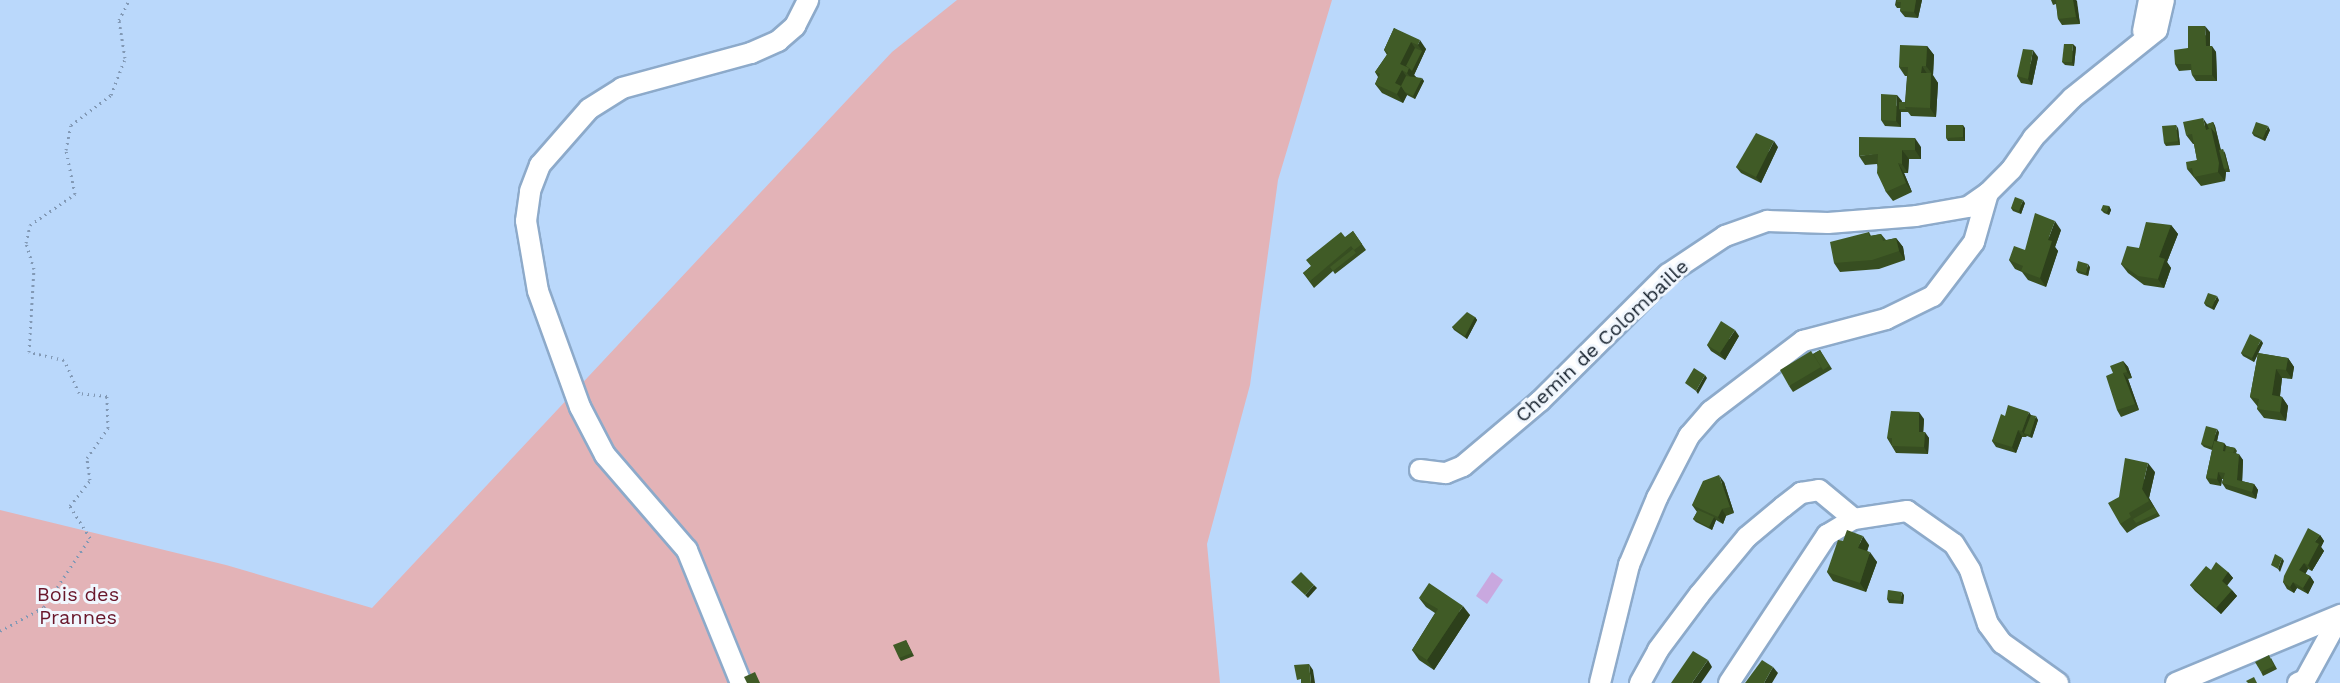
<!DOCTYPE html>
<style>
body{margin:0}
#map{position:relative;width:2340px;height:683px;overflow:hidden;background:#bad8fb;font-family:"Work Sans",sans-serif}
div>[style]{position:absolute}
.green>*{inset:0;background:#e3b3b7}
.water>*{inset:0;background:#c9a8df}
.path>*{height:3px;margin-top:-1.5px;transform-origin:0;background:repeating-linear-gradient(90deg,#8299b5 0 1.5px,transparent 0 6px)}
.roads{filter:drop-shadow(2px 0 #8daaca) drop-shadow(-2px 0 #8daaca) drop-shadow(0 2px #8daaca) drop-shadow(0 -2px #8daaca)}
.street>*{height:20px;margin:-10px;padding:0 10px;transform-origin:10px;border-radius:10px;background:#fff}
.wall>*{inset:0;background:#374e21}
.shaded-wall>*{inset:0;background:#2d401b}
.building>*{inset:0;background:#405b26}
span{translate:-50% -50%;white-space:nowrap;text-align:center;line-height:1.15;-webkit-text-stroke:6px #f1f7fe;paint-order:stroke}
.street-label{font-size:20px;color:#131e2a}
.park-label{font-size:20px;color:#69172b}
</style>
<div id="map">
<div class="green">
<i style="clip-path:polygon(957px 0,1332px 0,1278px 180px,1250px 385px,1207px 544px,1220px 683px,0 683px,0 510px,226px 565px,372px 608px,892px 52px)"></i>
</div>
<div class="water">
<i style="clip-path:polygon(1492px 572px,1503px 580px,1487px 604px,1476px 596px)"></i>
</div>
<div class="path">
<i style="left:0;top:631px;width:50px;rotate:-28.6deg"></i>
<i style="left:44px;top:607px;width:83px;rotate:-56.3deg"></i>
<i style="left:90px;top:538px;width:38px;rotate:-122deg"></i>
<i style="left:70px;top:506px;width:33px;rotate:-52deg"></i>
<i style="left:90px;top:480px;width:22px;rotate:-98deg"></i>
<i style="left:87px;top:458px;width:37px;rotate:-55deg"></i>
<i style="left:108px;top:428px;width:32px;rotate:-92deg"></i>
<i style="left:107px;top:396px;width:28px;rotate:-174deg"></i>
<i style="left:79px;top:393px;width:36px;rotate:-114deg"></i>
<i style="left:64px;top:360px;width:36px;rotate:-167deg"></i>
<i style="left:29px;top:352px;width:83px;rotate:-86.6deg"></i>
<i style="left:34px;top:269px;width:27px;rotate:-107deg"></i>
<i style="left:26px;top:243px;width:18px;rotate:-77deg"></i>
<i style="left:30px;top:225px;width:55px;rotate:-34.6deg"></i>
<i style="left:75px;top:194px;width:45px;rotate:-101.6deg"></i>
<i style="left:66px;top:150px;width:25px;rotate:-79deg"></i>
<i style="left:71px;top:125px;width:50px;rotate:-36.9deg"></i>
<i style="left:111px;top:95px;width:40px;rotate:-69deg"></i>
<i style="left:125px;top:58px;width:38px;rotate:-99deg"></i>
<i style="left:119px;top:20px;width:22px;rotate:-63deg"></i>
</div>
<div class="roads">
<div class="street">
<i style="left:2143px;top:31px;width:32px;rotate:-79deg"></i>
<i style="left:1420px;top:470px;width:26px;rotate:7deg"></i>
<i style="left:1446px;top:473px;width:18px;rotate:-22deg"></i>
<i style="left:1463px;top:466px;width:101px;rotate:-40.2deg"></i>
<i style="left:1540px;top:401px;width:180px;rotate:-44.8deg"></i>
<i style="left:1668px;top:274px;width:69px;rotate:-33.7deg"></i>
<i style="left:1725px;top:236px;width:45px;rotate:-19.7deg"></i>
<i style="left:1767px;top:221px;width:61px;rotate:1.9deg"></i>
<i style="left:1828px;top:223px;width:88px;rotate:-4.5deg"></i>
<i style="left:1916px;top:216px;width:53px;rotate:-9.8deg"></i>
<i style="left:1968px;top:207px;width:24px;rotate:-35deg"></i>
<i style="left:1988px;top:193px;width:33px;rotate:-45deg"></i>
<i style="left:2011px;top:170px;width:39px;rotate:-55deg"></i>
<i style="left:2033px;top:138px;width:56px;rotate:-45.7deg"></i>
<i style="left:2072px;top:98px;width:109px;rotate:-38.7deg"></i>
<i style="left:2157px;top:30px;width:31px;rotate:-77deg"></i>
<i style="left:741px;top:683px;width:144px;rotate:-112.1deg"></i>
<i style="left:687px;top:550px;width:125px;rotate:-130.8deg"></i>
<i style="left:605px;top:455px;width:54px;rotate:-117.5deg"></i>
<i style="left:580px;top:407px;width:123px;rotate:-109.9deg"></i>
<i style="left:538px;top:291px;width:71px;rotate:-99.7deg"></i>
<i style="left:526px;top:221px;width:30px;rotate:-82deg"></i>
<i style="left:530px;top:191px;width:28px;rotate:-69deg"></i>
<i style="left:540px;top:165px;width:74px;rotate:-48.8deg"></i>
<i style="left:589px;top:109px;width:39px;rotate:-32deg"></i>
<i style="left:622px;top:88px;width:134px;rotate:-15.2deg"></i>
<i style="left:751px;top:53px;width:30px;rotate:-24deg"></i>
<i style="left:778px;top:41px;width:23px;rotate:-41deg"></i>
<i style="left:795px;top:26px;width:29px;rotate:-63deg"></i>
<i style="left:1600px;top:683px;width:122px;rotate:-76.2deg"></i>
<i style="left:1629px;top:565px;width:73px;rotate:-67.3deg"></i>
<i style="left:1657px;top:498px;width:70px;rotate:-62.7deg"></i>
<i style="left:1689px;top:436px;width:33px;rotate:-49deg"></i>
<i style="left:1711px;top:411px;width:116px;rotate:-37.3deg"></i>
<i style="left:1803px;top:341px;width:86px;rotate:-14.8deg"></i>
<i style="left:1886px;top:319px;width:52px;rotate:-26.1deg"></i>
<i style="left:1933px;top:296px;width:68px;rotate:-52.8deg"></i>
<i style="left:1974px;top:242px;width:51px;rotate:-74.1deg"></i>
<i style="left:1640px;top:683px;width:38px;rotate:-61deg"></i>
<i style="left:1658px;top:650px;width:69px;rotate:-53.3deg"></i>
<i style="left:1699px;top:595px;width:75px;rotate:-50.4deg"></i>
<i style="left:1747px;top:537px;width:47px;rotate:-39.8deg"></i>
<i style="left:1783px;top:507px;width:23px;rotate:-38deg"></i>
<i style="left:1801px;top:493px;width:18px;rotate:-9deg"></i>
<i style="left:1819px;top:490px;width:45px;rotate:39.6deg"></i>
<i style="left:1729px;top:683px;width:178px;rotate:-56.5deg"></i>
<i style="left:1827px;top:535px;width:31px;rotate:-31deg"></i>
<i style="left:1854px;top:519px;width:54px;rotate:-8.6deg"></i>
<i style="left:1907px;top:511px;width:57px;rotate:35.1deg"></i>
<i style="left:1954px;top:544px;width:31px;rotate:58deg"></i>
<i style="left:1970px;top:570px;width:57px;rotate:71.6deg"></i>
<i style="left:1988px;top:624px;width:24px;rotate:54deg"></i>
<i style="left:2002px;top:643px;width:69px;rotate:35.5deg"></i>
<i style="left:2176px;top:683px;width:178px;rotate:-22.5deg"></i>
<i style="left:2298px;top:683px;width:8px;rotate:-23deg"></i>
<i style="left:2305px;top:680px;width:73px;rotate:-61.3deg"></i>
</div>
</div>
<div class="wall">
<i style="clip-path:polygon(1896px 0,1922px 0,1918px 18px,1905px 17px,1900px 11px,1901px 8px,1897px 8px,1895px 5px)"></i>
<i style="clip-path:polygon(2051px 0,2076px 0,2080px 24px,2062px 25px,2058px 19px,2056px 4px,2053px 5px)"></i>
<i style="clip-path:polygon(1394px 28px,1426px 49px,1414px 75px,1416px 77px,1424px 81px,1415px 99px,1407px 95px,1403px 103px,1382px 93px,1375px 84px,1378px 77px,1375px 72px,1387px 55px,1384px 50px)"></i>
<i style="clip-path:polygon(2210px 32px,2210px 46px,2216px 52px,2217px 81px,2196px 81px,2192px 75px,2191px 70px,2179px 71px,2175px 64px,2188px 48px)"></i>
<i style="clip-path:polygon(1927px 46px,1934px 55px,1933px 75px,1938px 83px,1936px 117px,1911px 116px,1908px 112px,1901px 112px,1901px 127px,1885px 126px,1881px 120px,1902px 101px,1902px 102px,1905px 102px,1907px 76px,1905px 76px,1899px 67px)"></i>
<i style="clip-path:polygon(2076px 47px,2074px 66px,2065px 65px,2062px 62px)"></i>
<i style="clip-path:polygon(2038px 57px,2032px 85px,2021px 83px,2017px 76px)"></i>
<i style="clip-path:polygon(2213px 122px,2215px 126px,2221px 150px,2225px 153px,2230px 172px,2226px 172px,2225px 181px,2201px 186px,2187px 169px,2197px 160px,2194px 144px,2193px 144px,2186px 135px)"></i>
<i style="clip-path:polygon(1965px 128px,1965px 141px,1948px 141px,1946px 138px)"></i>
<i style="clip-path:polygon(2178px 128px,2180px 145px,2166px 146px,2164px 143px)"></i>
<i style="clip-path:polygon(2270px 130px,2265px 141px,2254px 136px,2252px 133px)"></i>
<i style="clip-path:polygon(1778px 147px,1761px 183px,1741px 173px,1736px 167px)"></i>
<i style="clip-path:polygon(1921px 147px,1921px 159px,1909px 159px,1908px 173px,1904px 173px,1912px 192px,1893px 201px,1886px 192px,1877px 164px,1865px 165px,1859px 156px)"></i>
<i style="clip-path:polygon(2025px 203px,2021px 214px,2013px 211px,2011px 208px)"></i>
<i style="clip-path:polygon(2109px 206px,2111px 210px,2109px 215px,2104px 213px,2101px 210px)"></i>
<i style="clip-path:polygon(2171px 225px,2178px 234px,2167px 262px,2171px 268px,2164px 288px,2144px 285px,2128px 273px,2121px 264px,2139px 248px)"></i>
<i style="clip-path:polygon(2061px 230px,2055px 247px,2058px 251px,2046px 287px,2028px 280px,2022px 272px,2015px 269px,2009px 260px)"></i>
<i style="clip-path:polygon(1353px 231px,1366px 250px,1335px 274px,1333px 271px,1314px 288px,1303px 273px)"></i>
<i style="clip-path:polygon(1869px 232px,1871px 236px,1881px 234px,1886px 240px,1896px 238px,1903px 247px,1905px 260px,1879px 269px,1840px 272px,1834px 263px)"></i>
<i style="clip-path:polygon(2090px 267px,2088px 276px,2078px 273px,2076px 270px)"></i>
<i style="clip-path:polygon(2219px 300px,2214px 310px,2206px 306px,2204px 303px)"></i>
<i style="clip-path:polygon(1475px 317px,1477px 320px,1467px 339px,1454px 330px,1452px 327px)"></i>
<i style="clip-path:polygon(1739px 336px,1725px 360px,1711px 351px,1707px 345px)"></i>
<i style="clip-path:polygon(2263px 343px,2258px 353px,2288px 358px,2294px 367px,2292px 379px,2282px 378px,2280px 396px,2282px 397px,2288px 406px,2286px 421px,2264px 418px,2257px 409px,2258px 407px,2250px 397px,2258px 354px,2254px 362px,2243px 356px,2241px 353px)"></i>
<i style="clip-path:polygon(1820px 350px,1832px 369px,1793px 392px,1789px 386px,1813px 354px)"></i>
<i style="clip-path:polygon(2123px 361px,2128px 367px,2132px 378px,2128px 379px,2139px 410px,2121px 417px,2117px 410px)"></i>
<i style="clip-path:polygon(2031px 415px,2038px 420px,2032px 438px,2027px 436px,2026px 437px,2022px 437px,2016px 453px,1996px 447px,1992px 441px,2005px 416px)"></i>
<i style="clip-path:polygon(1924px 419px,1923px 432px,1929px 438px,1928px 454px,1896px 453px,1887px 438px)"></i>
<i style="clip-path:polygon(2219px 432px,2217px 441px,2224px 443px,2226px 446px,2235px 448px,2237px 451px,2236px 453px,2243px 460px,2242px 481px,2254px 484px,2258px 490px,2256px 499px,2226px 489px,2222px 483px,2223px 479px,2222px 479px,2221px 486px,2210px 484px,2206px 478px,2212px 450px,2204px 447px,2201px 444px)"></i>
<i style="clip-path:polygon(2155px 472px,2149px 498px,2160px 516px,2138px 526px,2127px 533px,2120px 524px,2119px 497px)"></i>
<i style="clip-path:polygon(1724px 482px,1734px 513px,1726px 516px,1723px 524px,1716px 520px,1712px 530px,1696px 522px,1693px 519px,1697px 512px,1692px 505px)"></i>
<i style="clip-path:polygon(2320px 535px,2324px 541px,2321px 547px,2324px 551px,2312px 571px,2308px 569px,2305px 574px,2310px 576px,2314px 582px,2308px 594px,2297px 588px,2294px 593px,2287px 589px,2283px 582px)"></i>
<i style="clip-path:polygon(1843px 541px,1869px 545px,1867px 551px,1877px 562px,1866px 592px,1833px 581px,1827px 572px)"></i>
<i style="clip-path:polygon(2211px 570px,2228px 572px,2233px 578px,2227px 585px,2237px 596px,2221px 614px,2195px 591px,2190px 585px)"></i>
<i style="clip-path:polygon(1904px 595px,1903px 604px,1889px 603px,1887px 599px)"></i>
<i style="clip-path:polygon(1419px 598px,1470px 615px,1434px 670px,1419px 660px,1412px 650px,1435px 613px,1426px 607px)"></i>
<i style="clip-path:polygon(906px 640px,914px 656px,901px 661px,899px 658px)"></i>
<i style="clip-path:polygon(2271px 658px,2277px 669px,2263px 676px,2261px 672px)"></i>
</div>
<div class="shaded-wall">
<i style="clip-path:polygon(1916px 0,1922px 0,1918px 18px,1914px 12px)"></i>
<i style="clip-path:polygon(2073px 0,2076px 0,2077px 1px,2080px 24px,2076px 17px)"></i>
<i style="clip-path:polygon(2205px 26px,2210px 32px,2210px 52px,2206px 46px)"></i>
<i style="clip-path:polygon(1420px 40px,1426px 49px,1414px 75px,1416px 77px,1414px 82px,1407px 73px,1409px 68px,1422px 51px,1418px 45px)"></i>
<i style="clip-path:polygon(1411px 42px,1417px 51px,1408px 71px,1400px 64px)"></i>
<i style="clip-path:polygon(2073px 44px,2076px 47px,2074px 66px,2072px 62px)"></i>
<i style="clip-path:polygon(1927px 46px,1934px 55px,1933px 75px,1926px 66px)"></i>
<i style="clip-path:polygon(2212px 46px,2216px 52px,2217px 81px,2212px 75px)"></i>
<i style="clip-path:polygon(2033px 50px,2038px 57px,2032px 85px,2028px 79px)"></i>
<i style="clip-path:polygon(1922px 66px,1928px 75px,1921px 73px)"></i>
<i style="clip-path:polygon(1402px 70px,1408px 79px,1403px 89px,1407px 95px,1403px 103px,1397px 94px,1395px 83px)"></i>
<i style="clip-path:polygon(1931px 73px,1938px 83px,1936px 117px,1930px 108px)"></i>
<i style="clip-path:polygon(1422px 78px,1424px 81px,1415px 99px,1413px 96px)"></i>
<i style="clip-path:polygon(1897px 95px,1902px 101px,1901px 109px,1899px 109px,1901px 112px,1901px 127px,1896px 121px)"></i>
<i style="clip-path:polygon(2203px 118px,2209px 127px,2211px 135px,2206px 130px)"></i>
<i style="clip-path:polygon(2213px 122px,2215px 126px,2225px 169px,2224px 169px,2226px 172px,2225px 181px,2218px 172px,2211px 128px)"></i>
<i style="clip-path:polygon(1963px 125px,1965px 128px,1965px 141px,1963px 137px)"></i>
<i style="clip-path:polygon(2176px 125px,2178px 128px,2180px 145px,2178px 141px)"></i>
<i style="clip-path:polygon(2268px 126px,2270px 130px,2265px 141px,2263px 138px)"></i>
<i style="clip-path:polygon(1915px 138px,1921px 147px,1921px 159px,1915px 150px)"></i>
<i style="clip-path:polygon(1774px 141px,1778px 147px,1761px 183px,1756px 177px)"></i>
<i style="clip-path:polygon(2223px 149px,2225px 153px,2230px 172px,2228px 168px)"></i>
<i style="clip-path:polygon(1902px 150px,1909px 159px,1908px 173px,1902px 164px)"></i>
<i style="clip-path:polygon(1898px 163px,1904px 173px,1912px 192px,1906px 183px)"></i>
<i style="clip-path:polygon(2023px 200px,2025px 203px,2021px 214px,2019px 211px)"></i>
<i style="clip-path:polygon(2109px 206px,2111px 210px,2109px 215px,2107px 212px)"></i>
<i style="clip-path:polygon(2055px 221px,2061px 230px,2055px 247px,2058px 251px,2046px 287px,2040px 278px,2048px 240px)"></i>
<i style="clip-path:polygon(2171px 225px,2178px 234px,2167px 262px,2171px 268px,2164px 288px,2158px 279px,2159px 257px)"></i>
<i style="clip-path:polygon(1896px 238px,1903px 247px,1905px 260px,1899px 251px)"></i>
<i style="clip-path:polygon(2088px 264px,2090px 267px,2088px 276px,2086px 273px)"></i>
<i style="clip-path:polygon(2217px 296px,2219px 300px,2214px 310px,2212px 307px)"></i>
<i style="clip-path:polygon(1475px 317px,1477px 320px,1467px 339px,1465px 336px)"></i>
<i style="clip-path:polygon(1735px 330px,1739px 336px,1725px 360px,1720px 353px)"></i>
<i style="clip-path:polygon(2261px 340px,2263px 343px,2254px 362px,2252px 358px)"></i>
<i style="clip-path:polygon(2288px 358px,2294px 367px,2292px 379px,2286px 370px)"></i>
<i style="clip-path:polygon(2123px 361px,2128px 367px,2132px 378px,2127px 372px)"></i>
<i style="clip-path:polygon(2276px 369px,2282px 378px,2279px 404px,2272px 395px)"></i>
<i style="clip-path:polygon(2123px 373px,2128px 379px,2139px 410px,2135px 404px)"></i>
<i style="clip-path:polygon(1705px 375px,1707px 378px,1698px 394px,1696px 391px)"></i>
<i style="clip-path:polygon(2282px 397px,2288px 406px,2286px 421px,2280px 412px)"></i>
<i style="clip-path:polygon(1919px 412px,1924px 419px,1923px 438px,1919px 432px)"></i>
<i style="clip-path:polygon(2029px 412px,2033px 418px,2024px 433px,2026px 437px,2022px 431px)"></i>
<i style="clip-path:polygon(2036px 416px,2038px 420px,2032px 438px,2030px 435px)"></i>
<i style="clip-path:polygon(2217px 429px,2219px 432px,2215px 450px,2212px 447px)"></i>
<i style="clip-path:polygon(2018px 430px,2022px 437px,2016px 453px,2012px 447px)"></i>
<i style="clip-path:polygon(1925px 432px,1929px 438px,1928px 454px,1924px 447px)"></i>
<i style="clip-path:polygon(2224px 443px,2229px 449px,2227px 455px,2223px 451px)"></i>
<i style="clip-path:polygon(2239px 454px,2243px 460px,2242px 486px,2237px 480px)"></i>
<i style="clip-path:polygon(2148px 463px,2155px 472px,2149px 498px,2156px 510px,2142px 489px)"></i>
<i style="clip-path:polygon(2218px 472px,2222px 479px,2221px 486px,2217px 479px)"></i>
<i style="clip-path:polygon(1719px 475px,1724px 482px,1734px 513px,1730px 507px)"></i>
<i style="clip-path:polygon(2254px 484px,2258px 490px,2256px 499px,2252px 492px)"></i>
<i style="clip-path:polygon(1722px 509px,1726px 516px,1723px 524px,1718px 517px)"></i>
<i style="clip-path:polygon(1714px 517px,1716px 520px,1712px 530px,1709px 527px)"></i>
<i style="clip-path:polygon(2320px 535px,2324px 541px,2321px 547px,2324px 551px,2312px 571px,2308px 565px,2315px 542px)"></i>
<i style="clip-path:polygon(1863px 536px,1869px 545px,1865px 558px,1858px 548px)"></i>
<i style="clip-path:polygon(1870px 552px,1877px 562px,1866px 592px,1860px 583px)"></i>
<i style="clip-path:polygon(2282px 558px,2284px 561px,2280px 572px,2278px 569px)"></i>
<i style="clip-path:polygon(2304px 563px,2308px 569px,2304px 577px,2299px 570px)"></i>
<i style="clip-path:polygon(2228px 572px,2233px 578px,2226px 587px,2222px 581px)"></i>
<i style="clip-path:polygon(2310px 576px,2314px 582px,2308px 594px,2303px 588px)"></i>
<i style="clip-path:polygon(2293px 582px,2297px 588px,2294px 593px,2290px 587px)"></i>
<i style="clip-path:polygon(1314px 585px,1317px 588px,1308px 598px,1305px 595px)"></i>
<i style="clip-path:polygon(2232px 590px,2237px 596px,2221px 614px,2216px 608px)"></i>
<i style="clip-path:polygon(1902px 592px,1904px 595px,1903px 604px,1901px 601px)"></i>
<i style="clip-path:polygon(1463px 606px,1470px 615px,1434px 670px,1427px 660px)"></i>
<i style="clip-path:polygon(1708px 660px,1712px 667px,1701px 683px,1692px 683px)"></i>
<i style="clip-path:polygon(1309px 664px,1313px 670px,1315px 683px,1311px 683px)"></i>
<i style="clip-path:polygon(1773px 667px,1778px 673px,1772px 683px,1764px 683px)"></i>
</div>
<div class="building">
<i style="clip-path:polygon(1897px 0,1916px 0,1914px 12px,1900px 11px,1901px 2px,1897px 2px)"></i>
<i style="clip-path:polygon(2056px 0,2073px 0,2076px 17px,2058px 19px)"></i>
<i style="clip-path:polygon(2188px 26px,2205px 26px,2206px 46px,2212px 46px,2212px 75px,2192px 75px,2191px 64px,2175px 64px,2174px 50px,2188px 48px)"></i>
<i style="clip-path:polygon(1394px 28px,1420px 40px,1418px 45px,1411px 42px,1400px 64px,1409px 68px,1407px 73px,1402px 70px,1395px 83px,1401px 86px,1397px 94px,1375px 84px,1380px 74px,1375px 72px,1388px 53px,1384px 50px)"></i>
<i style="clip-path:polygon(2064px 44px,2073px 44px,2072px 62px,2062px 62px)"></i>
<i style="clip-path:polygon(1900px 45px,1927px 46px,1926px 66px,1922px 66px,1921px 73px,1931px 73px,1930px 108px,1905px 107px,1908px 67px,1899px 67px)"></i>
<i style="clip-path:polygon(1415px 48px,1422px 51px,1412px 71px,1409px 68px,1406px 66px)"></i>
<i style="clip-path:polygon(2023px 49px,2033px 50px,2028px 79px,2017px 76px)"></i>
<i style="clip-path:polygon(1406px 76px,1422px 78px,1413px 96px,1405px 92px,1401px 86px)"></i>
<i style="clip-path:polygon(1881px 94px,1897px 95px,1896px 121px,1881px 120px)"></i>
<i style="clip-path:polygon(1899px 102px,1905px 102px,1905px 107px,1906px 109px,1899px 109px)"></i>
<i style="clip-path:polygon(2203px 118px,2206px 130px,2211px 128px,2219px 163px,2218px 172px,2194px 177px,2192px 168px,2187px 169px,2186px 162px,2197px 160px,2192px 134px,2186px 135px,2183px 122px)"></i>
<i style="clip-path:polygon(2213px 122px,2216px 134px,2211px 128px,2209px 129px,2207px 124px)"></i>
<i style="clip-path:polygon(2256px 122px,2268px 126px,2263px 138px,2252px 133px)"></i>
<i style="clip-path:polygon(1946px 125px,1963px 125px,1963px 137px,1946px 138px)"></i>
<i style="clip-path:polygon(2176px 125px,2178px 141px,2164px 143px,2162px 126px)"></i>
<i style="clip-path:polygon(1756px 133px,1774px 141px,1756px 177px,1736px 167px)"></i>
<i style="clip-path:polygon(1859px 137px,1915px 138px,1915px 150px,1902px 150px,1902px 164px,1898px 163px,1906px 183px,1886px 192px,1877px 173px,1878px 154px,1859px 156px)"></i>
<i style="clip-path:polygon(2223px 149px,2228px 168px,2224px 169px,2219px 150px)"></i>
<i style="clip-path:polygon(2015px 197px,2023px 200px,2019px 211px,2011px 208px)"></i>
<i style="clip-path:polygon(2103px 205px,2109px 206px,2107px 212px,2101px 210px)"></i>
<i style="clip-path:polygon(2035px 213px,2055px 221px,2048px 240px,2052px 241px,2040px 278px,2021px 271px,2023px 266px,2009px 260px,2014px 246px,2025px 250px)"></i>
<i style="clip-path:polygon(2146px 222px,2171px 225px,2159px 257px,2165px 259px,2158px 279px,2138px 276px,2121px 264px,2127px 246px,2139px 248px)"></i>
<i style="clip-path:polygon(1353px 231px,1362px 244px,1354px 250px,1351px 246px,1310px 281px,1303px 273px,1311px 266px,1306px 260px,1341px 232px,1345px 237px)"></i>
<i style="clip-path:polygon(1869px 232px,1869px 236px,1881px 234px,1883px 241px,1896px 238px,1899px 251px,1872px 260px,1834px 263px,1830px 242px)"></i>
<i style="clip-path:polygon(1353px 249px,1356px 253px,1333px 271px,1330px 267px)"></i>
<i style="clip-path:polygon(2078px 261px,2088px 264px,2086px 273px,2076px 270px)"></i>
<i style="clip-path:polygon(2208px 293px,2217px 296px,2212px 307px,2204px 303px)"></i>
<i style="clip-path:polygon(1467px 312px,1475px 317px,1465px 336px,1452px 327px)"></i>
<i style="clip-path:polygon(1721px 321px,1735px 330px,1720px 353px,1707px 345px)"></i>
<i style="clip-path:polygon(2250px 334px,2261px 340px,2252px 358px,2241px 353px)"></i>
<i style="clip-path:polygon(1820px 350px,1829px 366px,1823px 370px,1813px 354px)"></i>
<i style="clip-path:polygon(1811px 351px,1821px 367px,1789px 386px,1780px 370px)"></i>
<i style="clip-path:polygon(2258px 353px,2288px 358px,2286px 370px,2276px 369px,2272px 395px,2282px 397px,2280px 412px,2257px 409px,2259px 399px,2250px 397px)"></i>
<i style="clip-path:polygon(2123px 361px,2127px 372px,2123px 373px,2135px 404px,2117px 410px,2106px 376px,2113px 373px,2110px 366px)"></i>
<i style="clip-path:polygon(1694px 368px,1705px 375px,1696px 391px,1685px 383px)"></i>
<i style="clip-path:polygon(2008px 405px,2029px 412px,2022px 431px,2018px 430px,2012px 447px,1992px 441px,2001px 414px,2005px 416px)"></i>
<i style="clip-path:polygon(1891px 411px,1919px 412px,1919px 432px,1925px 432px,1924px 447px,1892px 446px,1892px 438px,1887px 438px)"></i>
<i style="clip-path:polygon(2031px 415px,2036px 416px,2030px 435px,2024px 433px)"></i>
<i style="clip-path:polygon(2206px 426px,2217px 429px,2212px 447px,2201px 444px)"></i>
<i style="clip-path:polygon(2214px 441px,2224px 443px,2223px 451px,2239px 454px,2237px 480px,2254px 484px,2252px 492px,2222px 483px,2225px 473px,2218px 472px,2217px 479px,2206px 478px)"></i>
<i style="clip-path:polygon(2226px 446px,2235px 448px,2233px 453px,2225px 452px)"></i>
<i style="clip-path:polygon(2125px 458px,2148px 463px,2142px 489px,2149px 501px,2129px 513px,2131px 517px,2120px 524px,2108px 503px,2119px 497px)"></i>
<i style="clip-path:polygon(1719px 475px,1730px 507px,1722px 509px,1718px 517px,1692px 505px,1703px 481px)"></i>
<i style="clip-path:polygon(2154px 507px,2157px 513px,2136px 523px,2133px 519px)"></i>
<i style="clip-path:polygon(1698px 510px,1714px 517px,1709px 527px,1693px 519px)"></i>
<i style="clip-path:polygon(2308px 528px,2320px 535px,2315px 542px,2319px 544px,2308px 565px,2304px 563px,2299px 570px,2310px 576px,2303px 588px,2293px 582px,2290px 587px,2283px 582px,2284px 576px)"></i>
<i style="clip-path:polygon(1847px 530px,1863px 536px,1858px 548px,1870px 552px,1860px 583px,1827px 572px,1838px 540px,1843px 541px)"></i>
<i style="clip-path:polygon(2275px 554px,2282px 558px,2278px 569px,2271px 565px)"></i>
<i style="clip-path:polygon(2216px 562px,2228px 572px,2222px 581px,2232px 590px,2216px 608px,2190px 585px,2206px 566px,2211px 570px)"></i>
<i style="clip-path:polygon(1301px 572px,1314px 585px,1305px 595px,1291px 582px)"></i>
<i style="clip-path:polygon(1429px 583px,1463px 606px,1427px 660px,1412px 650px,1438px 609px,1419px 598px)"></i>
<i style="clip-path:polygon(1888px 590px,1902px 592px,1901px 601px,1887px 599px)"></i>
<i style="clip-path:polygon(906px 640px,912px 653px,899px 658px,893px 645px)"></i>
<i style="clip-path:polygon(1693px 651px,1708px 660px,1692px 683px,1671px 683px)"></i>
<i style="clip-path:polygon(2269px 655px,2274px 666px,2261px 672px,2255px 662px)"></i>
<i style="clip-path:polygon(1762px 660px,1773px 667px,1764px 683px,1745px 683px)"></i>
<i style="clip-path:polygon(1309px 664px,1311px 683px,1301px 683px,1301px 679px,1297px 680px,1294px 665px)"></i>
<i style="clip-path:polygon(755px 672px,760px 683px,747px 683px,744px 677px)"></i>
<i style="clip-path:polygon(2254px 677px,2257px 683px,2248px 683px,2246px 681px)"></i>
</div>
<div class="street-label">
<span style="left:1602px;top:341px;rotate:-43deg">Chemin de Colombaille</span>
</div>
<div class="park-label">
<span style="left:78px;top:606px">Bois des<br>Prannes</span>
</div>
</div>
